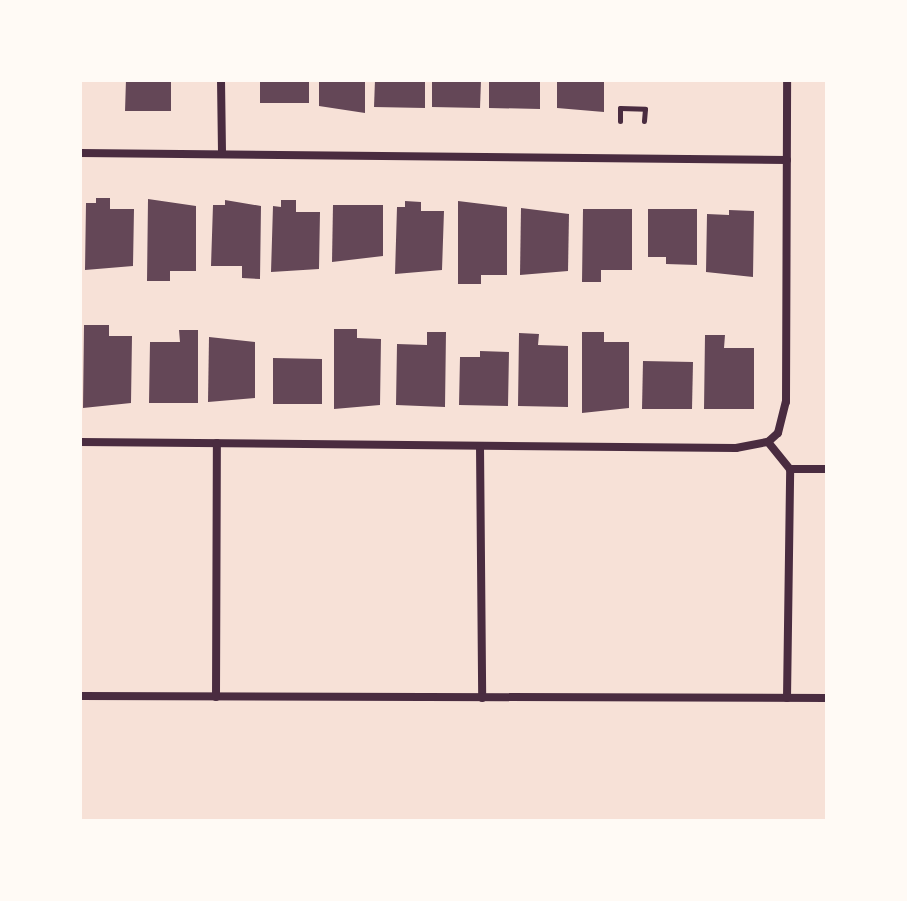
<!DOCTYPE html>
<style>
body{margin:0}
#map{position:relative;width:907px;height:901px;overflow:hidden;background:#f7e1d7;font-family:Ubuntu,sans-serif}
div>[style]{position:absolute}
.building>*{inset:0;background:#644757}
.path>*{height:5px;margin:-2.5px;padding:0 2.5px;transform-origin:2.5px;border-radius:2.5px;background:#4a2c40}
.minor>*{height:8px;margin:-4px;padding:0 4px;transform-origin:4px;border-radius:4px;background:#4a2c40}
span{translate:-50% -50%;white-space:nowrap;text-align:center;line-height:1.15;-webkit-text-stroke:8px #fffaf5;paint-order:stroke}
.frame{position:absolute;inset:0;border:82px solid #fffaf5;pointer-events:none}
</style>
<div id="map">
<div class="building">
<i style="clip-path:polygon(126px 80px,171px 80px,171px 111px,125px 111px)"></i>
<i style="clip-path:polygon(260px 80px,309px 80px,309px 103px,260px 103px)"></i>
<i style="clip-path:polygon(319px 80px,365px 80px,365px 113px,319px 106px)"></i>
<i style="clip-path:polygon(375px 80px,425px 80px,425px 108px,374px 107px)"></i>
<i style="clip-path:polygon(432px 80px,481px 80px,480px 108px,432px 107px)"></i>
<i style="clip-path:polygon(489px 80px,540px 80px,540px 109px,489px 108px)"></i>
<i style="clip-path:polygon(557px 80px,604px 80px,604px 112px,557px 108px)"></i>
<i style="clip-path:polygon(96px 198px,110px 198px,110px 209px,134px 209px,133px 266px,85px 270px,86px 203px,96px 203px)"></i>
<i style="clip-path:polygon(148px 199px,196px 206px,196px 271px,170px 271px,170px 281px,147px 281px)"></i>
<i style="clip-path:polygon(225px 200px,261px 206px,260px 279px,242px 278px,242px 266px,211px 266px,213px 205px,225px 205px)"></i>
<i style="clip-path:polygon(281px 200px,296px 200px,296px 212px,320px 212px,319px 269px,271px 272px,273px 206px,281px 207px)"></i>
<i style="clip-path:polygon(405px 201px,421px 202px,421px 211px,444px 211px,442px 270px,395px 274px,397px 207px,405px 207px)"></i>
<i style="clip-path:polygon(458px 201px,507px 207px,507px 275px,481px 275px,481px 284px,458px 284px)"></i>
<i style="clip-path:polygon(333px 205px,383px 205px,383px 256px,332px 262px)"></i>
<i style="clip-path:polygon(521px 208px,569px 214px,568px 271px,520px 275px)"></i>
<i style="clip-path:polygon(583px 209px,632px 209px,632px 270px,601px 270px,601px 282px,582px 282px)"></i>
<i style="clip-path:polygon(648px 209px,697px 209px,697px 265px,666px 264px,666px 257px,648px 257px)"></i>
<i style="clip-path:polygon(729px 210px,754px 211px,753px 277px,706px 272px,707px 214px,729px 215px)"></i>
<i style="clip-path:polygon(84px 325px,109px 325px,109px 336px,132px 336px,131px 403px,83px 408px)"></i>
<i style="clip-path:polygon(334px 329px,357px 329px,357px 338px,381px 339px,380px 405px,334px 409px)"></i>
<i style="clip-path:polygon(179px 330px,198px 330px,198px 403px,149px 403px,150px 342px,180px 342px)"></i>
<i style="clip-path:polygon(427px 332px,446px 332px,445px 407px,396px 405px,397px 344px,427px 345px)"></i>
<i style="clip-path:polygon(582px 332px,604px 332px,604px 342px,629px 342px,629px 408px,582px 413px)"></i>
<i style="clip-path:polygon(519px 333px,539px 334px,538px 345px,568px 346px,568px 407px,518px 406px)"></i>
<i style="clip-path:polygon(705px 335px,725px 335px,724px 348px,754px 348px,754px 409px,704px 409px)"></i>
<i style="clip-path:polygon(209px 337px,255px 342px,255px 398px,208px 402px)"></i>
<i style="clip-path:polygon(480px 351px,509px 352px,508px 406px,459px 405px,460px 357px,480px 357px)"></i>
<i style="clip-path:polygon(273px 358px,322px 359px,322px 404px,273px 404px)"></i>
<i style="clip-path:polygon(643px 361px,693px 362px,692px 409px,642px 409px)"></i>
</div>
<div class="path">
<i style="left:620px;top:121px;width:13px;rotate:-90deg"></i>
<i style="left:620px;top:108px;width:25px;rotate:2deg"></i>
<i style="left:645px;top:109px;width:12px;rotate:95deg"></i>
</div>
<div class="minor">
<i style="left:221px;top:80px;width:73px;rotate:89.2deg"></i>
<i style="left:80px;top:153px;width:707px;rotate:0.57deg"></i>
<i style="left:80px;top:442px;width:656px;rotate:0.52deg"></i>
<i style="left:736px;top:448px;width:33px;rotate:-11deg"></i>
<i style="left:768px;top:442px;width:13px;rotate:-42deg"></i>
<i style="left:778px;top:433px;width:32px;rotate:-76deg"></i>
<i style="left:786px;top:402px;width:322px;rotate:-89.8deg"></i>
<i style="left:768px;top:442px;width:35px;rotate:51deg"></i>
<i style="left:480px;top:446px;width:252px;rotate:89.5deg"></i>
<i style="left:80px;top:696px;width:747px;rotate:0.15deg"></i>
<i style="left:216px;top:697px;width:254px;rotate:-89.8deg"></i>
<i style="left:787px;top:698px;width:229px;rotate:-89.2deg"></i>
<i style="left:790px;top:469px;width:37px"></i>
</div>
<div class="frame"></div>
</div>
